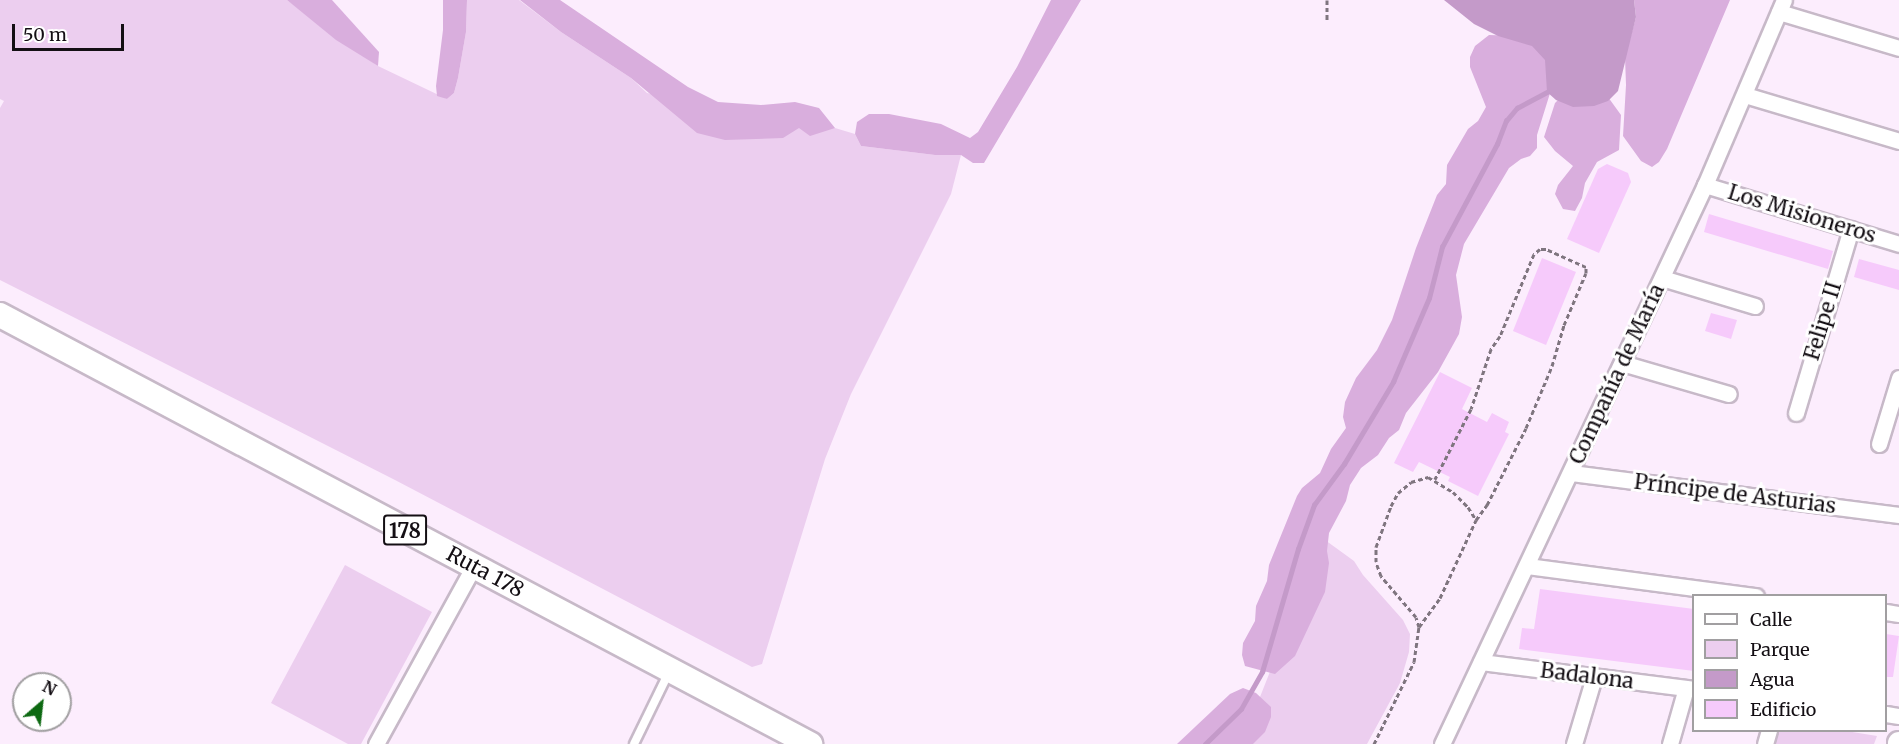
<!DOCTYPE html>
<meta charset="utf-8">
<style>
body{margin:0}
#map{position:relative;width:1899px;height:744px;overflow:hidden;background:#fcedfd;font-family:Merriweather,serif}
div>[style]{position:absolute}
.green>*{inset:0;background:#ecceef}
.forest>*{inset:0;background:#d9aedd}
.water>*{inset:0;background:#c49ac9}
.stream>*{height:4.5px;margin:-2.25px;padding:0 2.25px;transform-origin:2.25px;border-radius:2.25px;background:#c49ac9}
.building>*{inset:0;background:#f6cafb}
.path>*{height:3px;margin-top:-1.5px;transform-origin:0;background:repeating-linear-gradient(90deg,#7f757f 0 4.5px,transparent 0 7.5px)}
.roads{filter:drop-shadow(2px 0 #c7b9c8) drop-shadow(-2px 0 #c7b9c8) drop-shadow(0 2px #c7b9c8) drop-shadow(0 -2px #c7b9c8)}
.lane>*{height:8px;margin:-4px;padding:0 4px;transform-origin:4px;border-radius:4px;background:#fff}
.street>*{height:15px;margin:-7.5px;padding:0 7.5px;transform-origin:7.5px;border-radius:7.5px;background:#fff}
.secondary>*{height:22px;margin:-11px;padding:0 11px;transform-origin:11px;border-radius:11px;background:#fff}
.primary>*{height:24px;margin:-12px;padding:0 12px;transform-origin:12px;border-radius:12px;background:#fff}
span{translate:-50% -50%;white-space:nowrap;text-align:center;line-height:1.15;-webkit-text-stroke:6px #fff;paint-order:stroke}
.shield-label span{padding:2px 4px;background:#fff;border:2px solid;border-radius:4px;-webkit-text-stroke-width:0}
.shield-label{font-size:20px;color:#140f14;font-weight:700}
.street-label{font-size:21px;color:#140f14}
.legend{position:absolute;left:1692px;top:594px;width:195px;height:138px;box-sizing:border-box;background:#fff;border:2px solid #a19fa1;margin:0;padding:8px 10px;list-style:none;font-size:18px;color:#140f14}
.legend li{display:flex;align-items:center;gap:12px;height:30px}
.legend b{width:30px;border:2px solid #a19fa1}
.north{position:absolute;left:12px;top:672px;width:60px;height:60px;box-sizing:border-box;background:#fff;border:2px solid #a19fa1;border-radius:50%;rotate:28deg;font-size:16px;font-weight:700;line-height:24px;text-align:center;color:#140f14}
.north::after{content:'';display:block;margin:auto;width:21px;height:27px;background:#0d6912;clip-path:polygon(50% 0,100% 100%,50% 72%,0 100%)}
.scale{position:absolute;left:12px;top:24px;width:112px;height:27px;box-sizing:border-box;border:3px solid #140f14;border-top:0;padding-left:8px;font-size:18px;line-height:21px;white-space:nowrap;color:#140f14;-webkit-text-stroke:4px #fff;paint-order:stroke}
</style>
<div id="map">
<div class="green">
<i style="clip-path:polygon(0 0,287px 0,378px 66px,447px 99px,454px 93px,458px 78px,466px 32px,467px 0,519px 0,561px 32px,631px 78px,647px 93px,799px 127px,835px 128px,855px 134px,861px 146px,935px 155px,961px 155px,951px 194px,851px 394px,825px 459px,762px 664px,752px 667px,395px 480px,0 280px,0 108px,4px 101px,0 99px)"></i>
<i style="clip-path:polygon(1314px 532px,1354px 561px,1363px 575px,1403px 620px,1410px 634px,1409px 652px,1400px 683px,1367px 744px,1216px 744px,1260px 697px,1280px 646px)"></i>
<i style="clip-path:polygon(345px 565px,432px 612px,361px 744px,348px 744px,271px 703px)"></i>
<i style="clip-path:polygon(1840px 730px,1877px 736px,1874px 744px,1772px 744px,1776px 731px)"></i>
</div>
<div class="forest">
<i style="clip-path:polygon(287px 0,332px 0,379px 52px,378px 66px,336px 40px)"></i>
<i style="clip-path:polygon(443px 0,467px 0,466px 32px,458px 78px,454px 93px,447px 99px,437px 96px,436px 86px,443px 30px)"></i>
<i style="clip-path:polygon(520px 0,560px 0,688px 87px,718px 102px,761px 105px,795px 102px,819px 108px,835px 128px,810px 136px,799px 128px,783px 138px,725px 140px,697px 133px,631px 78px,561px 32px)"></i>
<i style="clip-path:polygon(1051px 0,1081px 0,984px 163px,973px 163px,961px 155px,935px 155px,861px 146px,855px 134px,857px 122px,869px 114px,889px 114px,941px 124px,970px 138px,978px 132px,1017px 67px)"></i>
<i style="clip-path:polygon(1634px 0,1730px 0,1667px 149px,1659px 162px,1652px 167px,1641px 161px,1623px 136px,1626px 85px,1625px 57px,1636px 17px)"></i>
<i style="clip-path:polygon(1489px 35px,1520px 36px,1549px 44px,1551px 90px,1537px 135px,1537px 148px,1530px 156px,1521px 159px,1509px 168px,1464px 244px,1456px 275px,1462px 317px,1459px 334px,1438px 372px,1406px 413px,1399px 430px,1389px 438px,1378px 455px,1361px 468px,1350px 485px,1346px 501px,1329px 533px,1327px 551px,1329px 563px,1325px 592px,1295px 656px,1275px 674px,1245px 666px,1242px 655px,1243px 643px,1255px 621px,1256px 606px,1267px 581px,1269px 565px,1297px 496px,1302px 488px,1320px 473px,1331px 449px,1346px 428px,1343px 417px,1345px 402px,1356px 378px,1377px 350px,1392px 320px,1416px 248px,1437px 195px,1446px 184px,1447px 165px,1468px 129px,1478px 121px,1486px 107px,1470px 67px,1470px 57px,1475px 46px)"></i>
<i style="clip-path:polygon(1567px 91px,1608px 97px,1621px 115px,1619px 150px,1597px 162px,1585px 183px,1582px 198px,1575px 211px,1563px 209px,1555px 194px,1558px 185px,1573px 166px,1555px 151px,1544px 137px,1555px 103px)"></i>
<i style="clip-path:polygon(1243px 688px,1256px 693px,1271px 707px,1271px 717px,1265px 732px,1253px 744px,1177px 744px,1230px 694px)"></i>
</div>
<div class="water">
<i style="clip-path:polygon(1444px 0,1634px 0,1636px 17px,1618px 91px,1608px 101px,1594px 106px,1573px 107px,1556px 100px,1547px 92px,1545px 60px,1532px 46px,1498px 36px,1474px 24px)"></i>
</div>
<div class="stream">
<i style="left:1205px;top:744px;width:50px;rotate:-44.2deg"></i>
<i style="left:1241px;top:709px;width:43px;rotate:-60.4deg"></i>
<i style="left:1262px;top:672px;width:128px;rotate:-73.7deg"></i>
<i style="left:1298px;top:549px;width:47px;rotate:-70deg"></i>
<i style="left:1314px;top:505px;width:51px;rotate:-53.8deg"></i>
<i style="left:1344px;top:464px;width:96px;rotate:-59.1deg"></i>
<i style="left:1393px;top:382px;width:91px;rotate:-66.8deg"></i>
<i style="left:1429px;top:298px;width:53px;rotate:-75.7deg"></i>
<i style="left:1442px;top:247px;width:117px;rotate:-61.9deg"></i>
<i style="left:1497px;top:144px;width:25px;rotate:-69deg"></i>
<i style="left:1506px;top:121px;width:17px;rotate:-50deg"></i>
<i style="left:1517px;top:108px;width:34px;rotate:-28deg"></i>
</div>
<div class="building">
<i style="clip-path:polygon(1607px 164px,1628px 173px,1631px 182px,1599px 253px,1567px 239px,1598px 169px)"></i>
<i style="clip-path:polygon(1709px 214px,1833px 251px,1828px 269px,1704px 232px)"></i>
<i style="clip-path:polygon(1542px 258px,1576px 272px,1546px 345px,1513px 331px)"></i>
<i style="clip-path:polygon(1859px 259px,1899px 270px,1899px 290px,1854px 277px)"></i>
<i style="clip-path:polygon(1711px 313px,1737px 320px,1731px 339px,1705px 331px)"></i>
<i style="clip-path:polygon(1440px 372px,1472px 388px,1462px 409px,1487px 422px,1492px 413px,1509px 422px,1505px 432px,1509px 434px,1478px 496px,1448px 481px,1450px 477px,1419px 462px,1413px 472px,1394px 463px)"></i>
<i style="clip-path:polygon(1540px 589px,1694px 609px,1694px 671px,1519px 649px,1522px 628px,1534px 629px)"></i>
<i style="clip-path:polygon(1886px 634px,1899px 636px,1893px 677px,1886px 677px)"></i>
</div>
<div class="path">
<i style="left:1327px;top:0;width:22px;rotate:90deg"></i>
<i style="left:1419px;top:627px;width:36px;rotate:-54deg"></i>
<i style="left:1440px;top:598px;width:86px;rotate:-65.2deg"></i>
<i style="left:1476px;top:520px;width:19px;rotate:-54deg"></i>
<i style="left:1487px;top:505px;width:86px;rotate:-63.1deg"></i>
<i style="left:1526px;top:428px;width:67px;rotate:-67.2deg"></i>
<i style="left:1552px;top:366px;width:43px;rotate:-73.7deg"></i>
<i style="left:1564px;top:325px;width:56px;rotate:-67.1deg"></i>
<i style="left:1586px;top:273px;width:6px;rotate:-90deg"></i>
<i style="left:1586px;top:267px;width:44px;rotate:-155.8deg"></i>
<i style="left:1546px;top:249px;width:6px;rotate:180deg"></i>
<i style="left:1540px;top:249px;width:8px;rotate:140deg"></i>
<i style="left:1534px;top:254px;width:89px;rotate:112.5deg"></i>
<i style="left:1500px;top:336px;width:16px;rotate:125deg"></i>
<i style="left:1491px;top:349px;width:63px;rotate:108.4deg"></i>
<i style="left:1471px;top:409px;width:79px;rotate:117.2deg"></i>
<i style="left:1374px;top:744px;width:91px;rotate:-64deg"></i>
<i style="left:1414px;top:662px;width:35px;rotate:-82deg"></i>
<i style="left:1419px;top:627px;width:10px;rotate:-107deg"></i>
<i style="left:1416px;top:617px;width:54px;rotate:-130.5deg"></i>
<i style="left:1381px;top:576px;width:15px;rotate:-110deg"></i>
<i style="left:1376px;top:562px;width:15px;rotate:-90deg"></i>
<i style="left:1376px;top:547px;width:44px;rotate:-69.9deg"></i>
<i style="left:1391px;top:506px;width:15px;rotate:-62deg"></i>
<i style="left:1398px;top:493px;width:17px;rotate:-40deg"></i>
<i style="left:1411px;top:482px;width:18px;rotate:-16deg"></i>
<i style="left:1428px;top:477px;width:29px;rotate:31deg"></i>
<i style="left:1453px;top:492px;width:21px;rotate:45deg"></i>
<i style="left:1468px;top:507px;width:15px;rotate:58deg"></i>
</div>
<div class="roads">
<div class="lane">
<i style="left:634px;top:744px;width:80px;rotate:-64.1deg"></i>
</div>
<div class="street">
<i style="left:1779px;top:12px;width:125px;rotate:16.7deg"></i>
<i style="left:1745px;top:95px;width:161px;rotate:16.6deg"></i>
<i style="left:1705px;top:185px;width:203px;rotate:16.9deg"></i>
<i style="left:1662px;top:278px;width:97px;rotate:16.8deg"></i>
<i style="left:1622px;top:363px;width:111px;rotate:16.2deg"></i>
<i style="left:1796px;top:413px;width:192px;rotate:-73.4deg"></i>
<i style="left:1879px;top:444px;width:69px;rotate:-73.1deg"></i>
<i style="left:1571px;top:473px;width:331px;rotate:7.3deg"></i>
<i style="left:1527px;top:566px;width:231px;rotate:7.5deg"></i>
<i style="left:1886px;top:612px;width:13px;rotate:9deg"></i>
<i style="left:1481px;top:662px;width:215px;rotate:7.2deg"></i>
<i style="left:1886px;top:714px;width:13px;rotate:9deg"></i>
<i style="left:376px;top:744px;width:203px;rotate:-61.2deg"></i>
<i style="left:1442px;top:744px;width:618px;rotate:-64.8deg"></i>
<i style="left:1705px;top:185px;width:201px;rotate:-66.9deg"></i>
<i style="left:1574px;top:744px;width:70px;rotate:-73.4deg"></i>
<i style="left:1670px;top:744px;width:58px;rotate:-74.1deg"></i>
<i style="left:1765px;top:744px;width:15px;rotate:-74deg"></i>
</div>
<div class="secondary">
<i style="left:1899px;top:744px;width:1px;rotate:-90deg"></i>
</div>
<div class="primary">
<i style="left:0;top:315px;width:917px;rotate:27.91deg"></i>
</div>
</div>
<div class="shield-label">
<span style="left:405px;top:530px">178</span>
</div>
<div class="street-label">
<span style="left:1802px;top:214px;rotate:17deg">Los Misioneros</span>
<span style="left:1823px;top:321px;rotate:-73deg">Felipe II</span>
<span style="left:1617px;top:374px;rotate:-65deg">Compañía de María</span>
<span style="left:1735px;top:494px;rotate:7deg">Príncipe de Asturias</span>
<span style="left:485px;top:572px;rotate:28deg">Ruta 178</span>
<span style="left:1587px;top:676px;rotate:7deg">Badalona</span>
</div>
<ul class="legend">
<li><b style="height:8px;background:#fff"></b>Calle</li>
<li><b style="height:16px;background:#ecceef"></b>Parque</li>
<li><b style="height:16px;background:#c49ac9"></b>Agua</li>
<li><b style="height:16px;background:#f6cafb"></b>Edificio</li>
</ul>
<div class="north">N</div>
<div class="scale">50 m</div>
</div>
